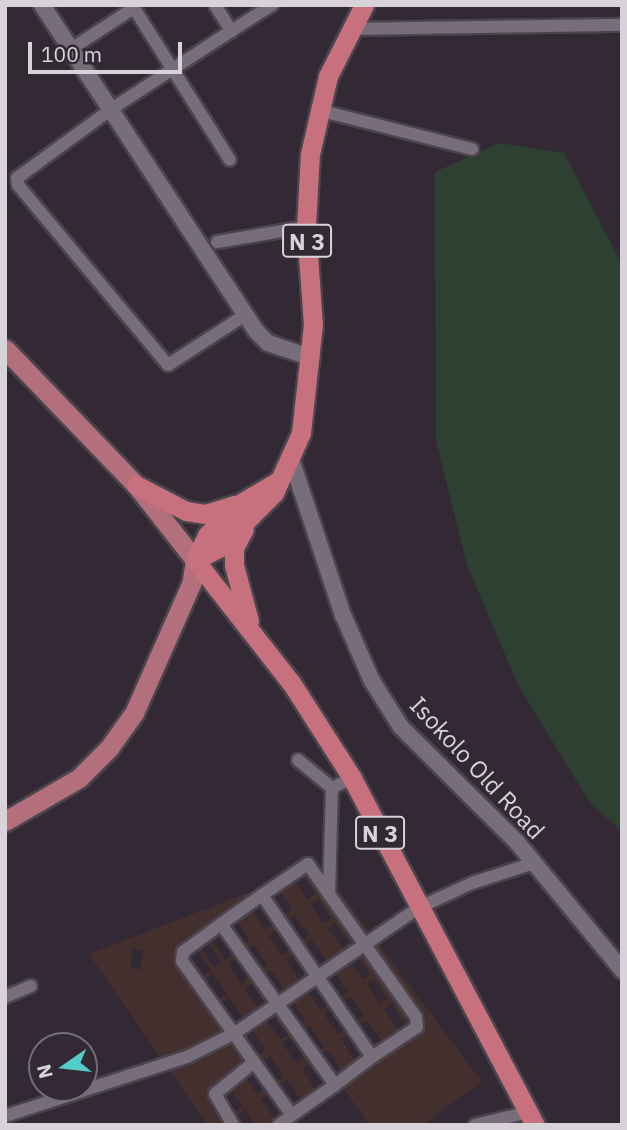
<!DOCTYPE html>
<style>
body{margin:0}
#map{position:relative;width:627px;height:1130px;overflow:hidden;background:#322935;font-family:"IBM Plex Sans",sans-serif}
div>[style]{position:absolute}
.commercial>*{inset:0;background:#432f2e}
.green>*{inset:0;background:#2e4031}
.roads{filter:drop-shadow(2px 0 #4b444d) drop-shadow(-2px 0 #4b444d) drop-shadow(0 2px #4b444d) drop-shadow(0 -2px #4b444d)}
.minor>*{height:12px;margin:-6px;padding:0 6px;transform-origin:6px;border-radius:6px;background:#786d7a}
.tertiary>*{height:16px;margin:-8px;padding:0 8px;transform-origin:8px;border-radius:8px;background:#786d7a}
.primary>*{height:19px;margin:-9.5px;padding:0 9.5px;transform-origin:9.5px;border-radius:9.5px;background:#b3707c}
.trunk>*{height:19px;margin:-9.5px;padding:0 9.5px;transform-origin:9.5px;border-radius:9.5px;background:#c6717d}
span{translate:-50% -50%;white-space:nowrap;text-align:center;line-height:1.15;-webkit-text-stroke:6px #322935;paint-order:stroke}
.shield-label span{padding:2px 5px;background:#322935;border:2px solid;border-radius:5px;-webkit-text-stroke-width:0}
.shield-label{font-size:23px;color:#d8d2d9;font-weight:700}
.street-label{font-size:24px;color:#d8d2d9}
.frame{position:absolute;inset:0;border:7px solid #d8d2d9;pointer-events:none}
.north{position:absolute;left:28px;top:1032px;width:70px;height:70px;box-sizing:border-box;background:#322935;border:2px solid #746d77;border-radius:50%;rotate:256deg;font-size:19px;font-weight:700;line-height:28px;text-align:center;color:#d8d2d9}
.north::after{content:'';display:block;margin:auto;width:24px;height:32px;background:#54cdc8;clip-path:polygon(50% 0,100% 100%,50% 72%,0 100%)}
.scale{position:absolute;left:28px;top:42px;width:154px;height:32px;box-sizing:border-box;border:4px solid #d8d2d9;border-top:0;padding-left:9px;font-size:21px;line-height:24px;white-space:nowrap;color:#d8d2d9;-webkit-text-stroke:5px #322935;paint-order:stroke}
</style>
<div id="map">
<div class="commercial">
<i style="clip-path:polygon(evenodd,320px 865px,482px 1082px,422px 1125px,369px 1125px,342px 1086px,287px 1125px,255px 1125px,245px 1110px,238px 1115px,244px 1125px,207px 1125px,89px 954px,320px 865px,301px 874px,315px 894px,307px 899px,294px 879px,301px 874px,320px 865px,279px 890px,292px 909px,284px 915px,271px 895px,279px 890px,320px 865px,318px 899px,332px 919px,324px 923px,311px 904px,318px 899px,320px 865px,259px 905px,272px 925px,265px 930px,252px 910px,259px 905px,320px 865px,295px 916px,309px 935px,301px 940px,288px 920px,295px 916px,320px 865px,237px 921px,250px 941px,243px 945px,229px 926px,237px 921px,320px 865px,335px 923px,349px 942px,342px 948px,328px 928px,335px 923px,320px 865px,276px 930px,290px 950px,282px 955px,269px 936px,276px 930px,320px 865px,219px 935px,232px 954px,225px 960px,211px 939px,219px 935px,320px 865px,312px 940px,326px 960px,319px 965px,305px 945px,312px 940px,320px 865px,208px 943px,221px 962px,214px 967px,200px 947px,208px 943px,320px 865px,254px 945px,267px 965px,260px 970px,247px 950px,254px 945px,320px 865px,133px 949px,143px 950px,140px 970px,131px 968px,133px 949px,320px 865px,197px 950px,211px 970px,203px 975px,190px 955px,197px 950px,320px 865px,293px 955px,309px 973px,299px 980px,286px 960px,293px 955px,320px 865px,357px 955px,370px 975px,363px 980px,349px 960px,357px 955px,320px 865px,235px 959px,242px 969px,247px 966px,250px 971px,242px 984px,228px 964px,235px 959px,320px 865px,271px 970px,284px 989px,276px 994px,263px 974px,271px 970px,320px 865px,334px 972px,348px 992px,341px 997px,328px 977px,334px 972px,320px 865px,213px 974px,227px 994px,219px 999px,206px 979px,213px 974px,320px 865px,374px 979px,387px 999px,380px 1004px,367px 984px,374px 979px,320px 865px,252px 984px,266px 1004px,259px 1009px,245px 989px,252px 984px,320px 865px,315px 986px,328px 1005px,321px 1010px,307px 991px,315px 986px,320px 865px,351px 996px,364px 1016px,357px 1021px,344px 1009px,343px 1001px,351px 996px,320px 865px,229px 998px,243px 1018px,236px 1023px,222px 1003px,229px 998px,320px 865px,292px 1001px,306px 1021px,299px 1026px,286px 1006px,292px 1001px,320px 865px,392px 1004px,405px 1024px,398px 1029px,384px 1009px,392px 1004px,320px 865px,331px 1009px,345px 1029px,338px 1034px,324px 1014px,331px 1009px,320px 865px,274px 1016px,288px 1035px,281px 1040px,267px 1021px,274px 1016px,320px 865px,367px 1020px,381px 1040px,373px 1044px,360px 1025px,367px 1020px,320px 865px,310px 1026px,324px 1047px,316px 1051px,303px 1031px,310px 1026px,320px 865px,253px 1031px,266px 1051px,258px 1055px,245px 1036px,253px 1031px,320px 865px,349px 1034px,362px 1054px,354px 1059px,341px 1039px,349px 1034px,320px 865px,289px 1038px,293px 1042px,298px 1039px,302px 1046px,298px 1049px,303px 1058px,296px 1063px,282px 1043px,289px 1038px,320px 865px,327px 1050px,341px 1070px,334px 1075px,320px 1056px,327px 1050px,320px 865px,270px 1056px,284px 1076px,277px 1081px,263px 1061px,270px 1056px,320px 865px,309px 1065px,318px 1077px,323px 1074px,327px 1081px,315px 1089px,302px 1069px,309px 1065px,320px 865px,251px 1069px,258px 1072px,264px 1089px,257px 1094px,244px 1074px,251px 1069px,320px 865px,287px 1080px,301px 1100px,293px 1105px,280px 1085px,287px 1080px,320px 865px,229px 1087px,242px 1106px,235px 1112px,222px 1092px,229px 1087px,320px 865px,268px 1094px,281px 1114px,274px 1119px,261px 1099px,268px 1094px)"></i>
</div>
<div class="green">
<i style="clip-path:polygon(499px 143px,564px 153px,622px 265px,622px 832px,589px 801px,518px 685px,467px 565px,436px 440px,435px 172px)"></i>
</div>
<div class="roads">
<div class="minor">
<i style="left:132px;top:5px;width:183px;rotate:57.7deg"></i>
<i style="left:215px;top:5px;width:31px;rotate:58deg"></i>
<i style="left:231px;top:31px;width:49px;rotate:-32.4deg"></i>
<i style="left:353px;top:29px;width:269px;rotate:-0.9deg"></i>
<i style="left:231px;top:31px;width:145px;rotate:146.9deg"></i>
<i style="left:110px;top:110px;width:115px;rotate:143.8deg"></i>
<i style="left:17px;top:178px;width:7px;rotate:82deg"></i>
<i style="left:18px;top:185px;width:234px;rotate:50.2deg"></i>
<i style="left:168px;top:365px;width:92px;rotate:-33deg"></i>
<i style="left:71px;top:49px;width:75px;rotate:-33.1deg"></i>
<i style="left:318px;top:110px;width:159px;rotate:14.2deg"></i>
<i style="left:217px;top:242px;width:90px;rotate:-9.6deg"></i>
<i style="left:298px;top:760px;width:44px;rotate:39.5deg"></i>
<i style="left:332px;top:788px;width:22px;rotate:-27deg"></i>
<i style="left:262px;top:895px;width:55px;rotate:-34deg"></i>
<i style="left:308px;top:864px;width:37px;rotate:55deg"></i>
<i style="left:221px;top:924px;width:47px;rotate:143.6deg"></i>
<i style="left:183px;top:952px;width:9px;rotate:96deg"></i>
<i style="left:182px;top:961px;width:189px;rotate:54.5deg"></i>
<i style="left:292px;top:1115px;width:52px;rotate:-34.9deg"></i>
<i style="left:335px;top:1085px;width:197px;rotate:-125.3deg"></i>
<i style="left:221px;top:924px;width:50px;rotate:-35.3deg"></i>
<i style="left:262px;top:895px;width:196px;rotate:55.8deg"></i>
<i style="left:372px;top:1057px;width:54px;rotate:-33.7deg"></i>
<i style="left:417px;top:1027px;width:10px;rotate:-96deg"></i>
<i style="left:416px;top:1017px;width:151px;rotate:-125.3deg"></i>
<i style="left:329px;top:894px;width:106px;rotate:-88.4deg"></i>
<i style="left:5px;top:997px;width:28px;rotate:-23deg"></i>
<i style="left:335px;top:1085px;width:46px;rotate:-37.1deg"></i>
<i style="left:5px;top:1116px;width:191px;rotate:-18deg"></i>
<i style="left:187px;top:1057px;width:54px;rotate:-26.6deg"></i>
<i style="left:235px;top:1033px;width:222px;rotate:-34.3deg"></i>
<i style="left:418px;top:908px;width:60px;rotate:-24.8deg"></i>
<i style="left:472px;top:883px;width:65px;rotate:-17.9deg"></i>
<i style="left:233px;top:1125px;width:36px;rotate:-120deg"></i>
<i style="left:215px;top:1094px;width:50px;rotate:-39.4deg"></i>
<i style="left:279px;top:1125px;width:16px;rotate:-38deg"></i>
<i style="left:475px;top:1125px;width:56px;rotate:-13.5deg"></i>
</div>
<div class="tertiary">
<i style="left:42px;top:5px;width:391px;rotate:56.7deg"></i>
<i style="left:257px;top:332px;width:16px;rotate:45deg"></i>
<i style="left:268px;top:343px;width:46px;rotate:18.8deg"></i>
<i style="left:291px;top:459px;width:164px;rotate:71.6deg"></i>
<i style="left:343px;top:615px;width:72px;rotate:66.3deg"></i>
<i style="left:372px;top:681px;width:54px;rotate:57.8deg"></i>
<i style="left:401px;top:727px;width:163px;rotate:44.8deg"></i>
<i style="left:517px;top:842px;width:166px;rotate:50.6deg"></i>
</div>
<div class="primary">
<i style="left:5px;top:349px;width:189px;rotate:46.1deg"></i>
<i style="left:136px;top:485px;width:95px;rotate:51.8deg"></i>
<i style="left:195px;top:560px;width:24px;rotate:99deg"></i>
<i style="left:191px;top:584px;width:141px;rotate:113.8deg"></i>
<i style="left:134px;top:713px;width:43px;rotate:125.5deg"></i>
<i style="left:109px;top:748px;width:42px;rotate:135deg"></i>
<i style="left:79px;top:778px;width:86px;rotate:149.8deg"></i>
</div>
<div class="trunk">
<i style="left:136px;top:485px;width:56px;rotate:27.5deg"></i>
<i style="left:186px;top:511px;width:19px;rotate:9deg"></i>
<i style="left:205px;top:514px;width:31px;rotate:-17deg"></i>
<i style="left:244px;top:529px;width:21px;rotate:118deg"></i>
<i style="left:234px;top:548px;width:17px;rotate:90deg"></i>
<i style="left:234px;top:565px;width:58px;rotate:75deg"></i>
<i style="left:195px;top:560px;width:157px;rotate:52deg"></i>
<i style="left:292px;top:684px;width:112px;rotate:57.4deg"></i>
<i style="left:352px;top:778px;width:392px;rotate:62.2deg"></i>
<i style="left:195px;top:560px;width:27px;rotate:-27deg"></i>
<i style="left:219px;top:548px;width:78px;rotate:-45deg"></i>
<i style="left:274px;top:493px;width:66px;rotate:-65.8deg"></i>
<i style="left:301px;top:433px;width:109px;rotate:-83.7deg"></i>
<i style="left:313px;top:325px;width:98px;rotate:-94.1deg"></i>
<i style="left:306px;top:227px;width:73px;rotate:-86.9deg"></i>
<i style="left:310px;top:154px;width:80px;rotate:-77deg"></i>
<i style="left:328px;top:76px;width:80px;rotate:-63.1deg"></i>
<i style="left:195px;top:560px;width:28px;rotate:-64deg"></i>
<i style="left:207px;top:535px;width:45px;rotate:-44.1deg"></i>
<i style="left:239px;top:504px;width:45px;rotate:-30.5deg"></i>
</div>
</div>
<div class="shield-label">
<span style="left:307px;top:241px">N 3</span>
<span style="left:380px;top:833px">N 3</span>
</div>
<div class="street-label">
<span style="left:477px;top:768px;rotate:47deg">Isokolo Old Road</span>
</div>
<div class="frame"></div>
<div class="north">N</div>
<div class="scale">100 m</div>
</div>
